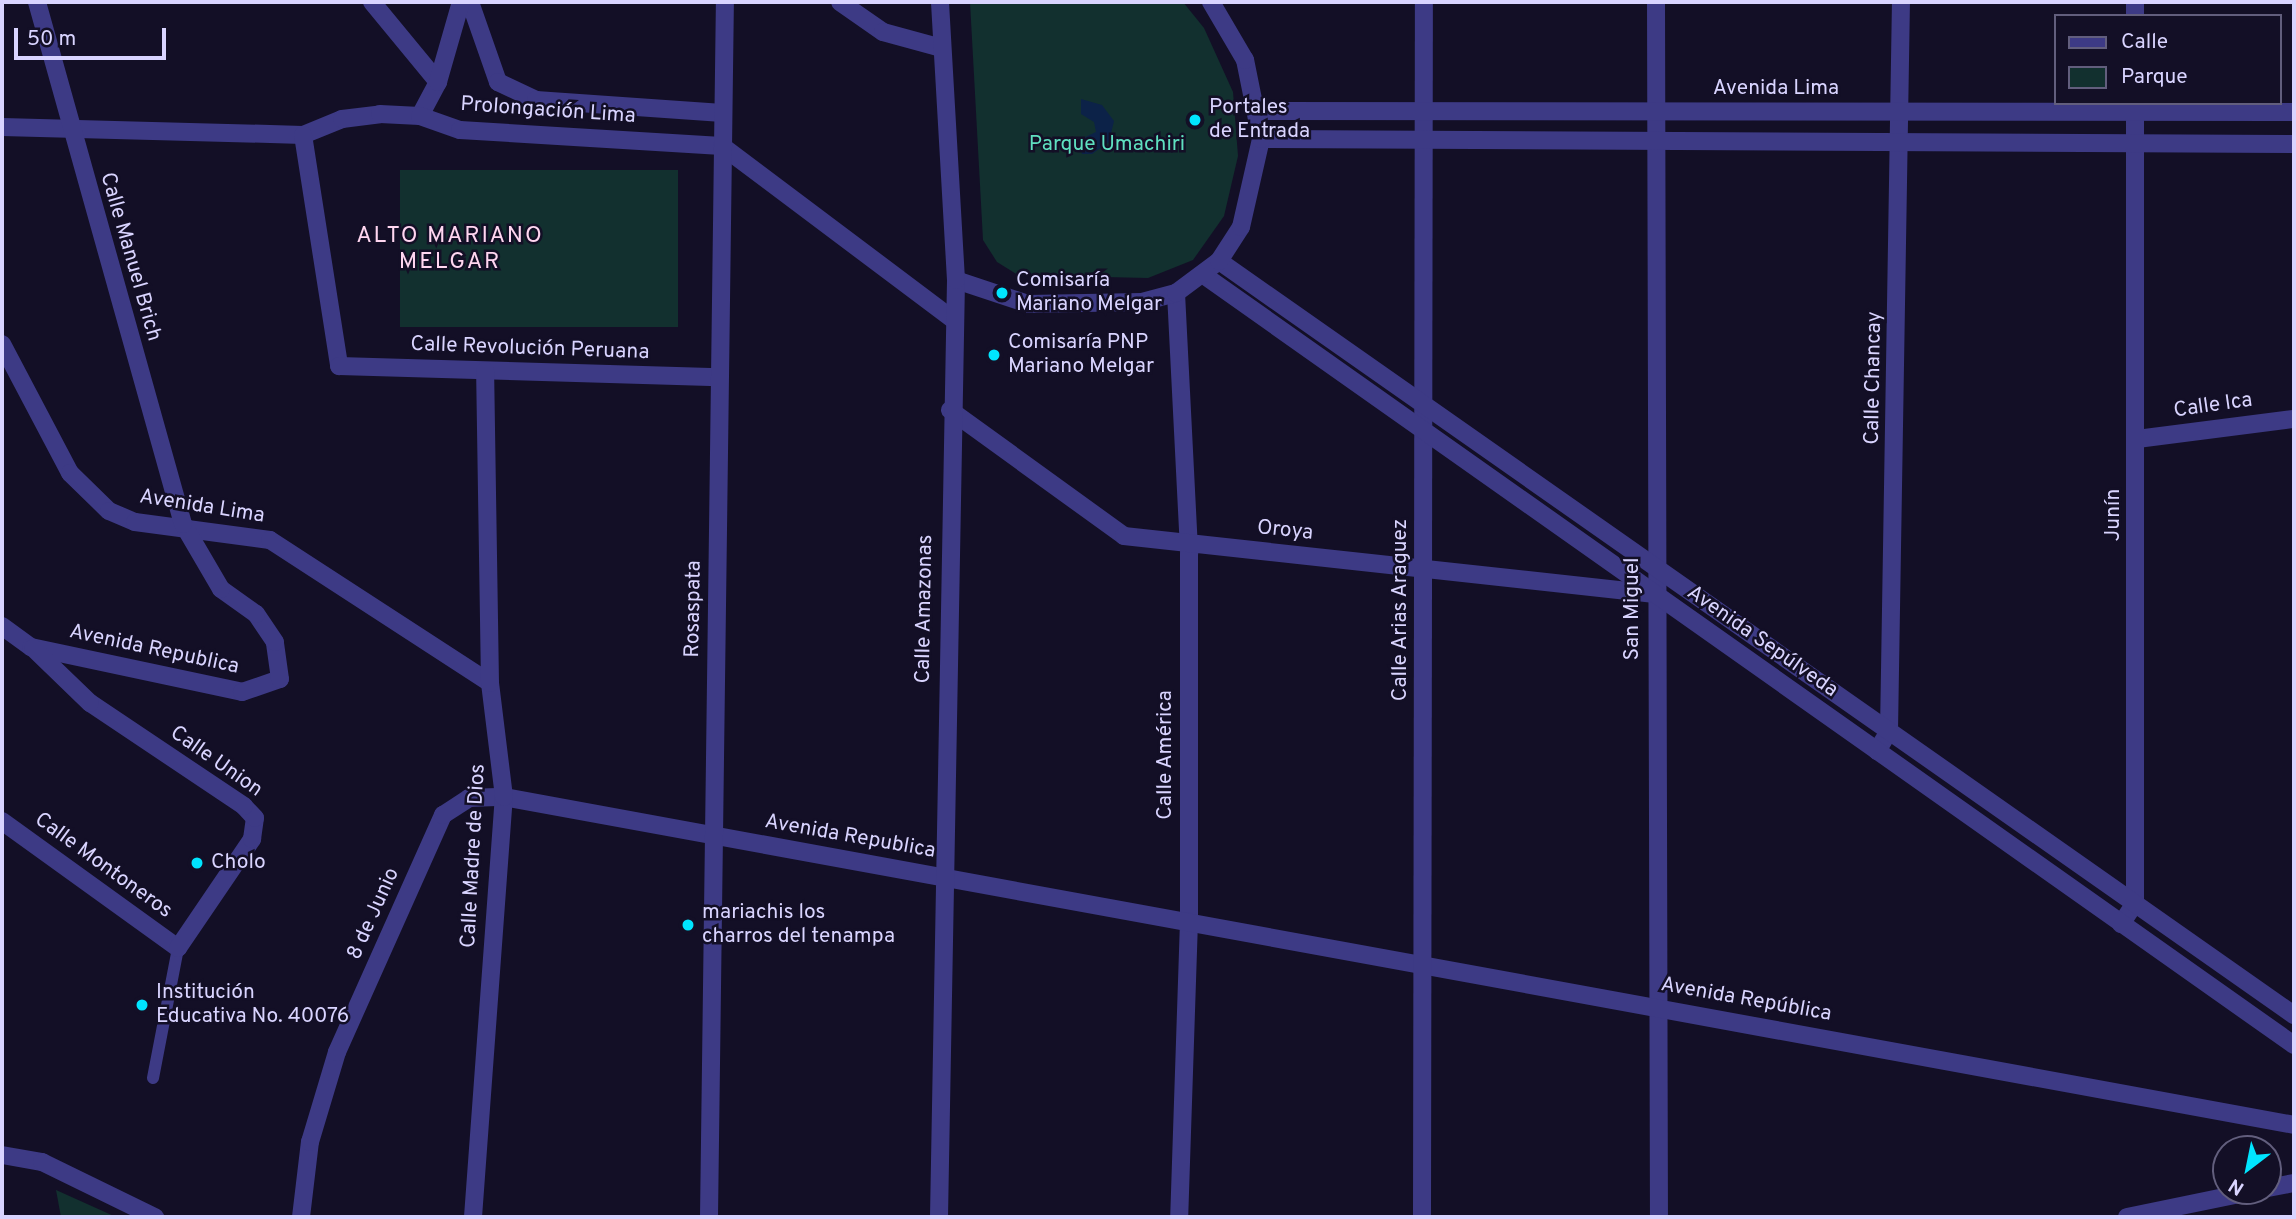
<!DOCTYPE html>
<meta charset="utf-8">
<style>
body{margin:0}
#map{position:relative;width:2296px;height:1219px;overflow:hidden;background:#130f26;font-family:Overpass,sans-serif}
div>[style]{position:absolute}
.green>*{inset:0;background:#12302f;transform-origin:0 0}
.water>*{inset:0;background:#0c2248}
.pedestrian>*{height:12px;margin:-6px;padding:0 6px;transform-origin:6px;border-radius:6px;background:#3d3a85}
.minor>*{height:18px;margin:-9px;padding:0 9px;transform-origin:9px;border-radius:9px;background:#3d3a85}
.tertiary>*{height:18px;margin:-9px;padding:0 9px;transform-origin:9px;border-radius:9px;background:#3d3a85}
.dots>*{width:19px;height:19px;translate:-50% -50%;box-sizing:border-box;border:4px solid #130f26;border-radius:50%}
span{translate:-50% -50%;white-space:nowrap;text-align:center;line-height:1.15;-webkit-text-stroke:5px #130f26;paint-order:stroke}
.street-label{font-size:21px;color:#d9d4ff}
.poi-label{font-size:21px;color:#d9d4ff}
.left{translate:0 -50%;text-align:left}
.park-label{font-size:21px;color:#5fe0c0}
.neighbourhood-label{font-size:23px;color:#ffd6f0;letter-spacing:2px}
.frame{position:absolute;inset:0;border:4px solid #d9d4ff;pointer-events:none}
.legend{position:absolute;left:2054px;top:14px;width:228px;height:91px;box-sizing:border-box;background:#130f26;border:2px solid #625e7d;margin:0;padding:9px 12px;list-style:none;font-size:21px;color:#d9d4ff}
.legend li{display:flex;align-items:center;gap:14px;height:35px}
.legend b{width:35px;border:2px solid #625e7d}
.north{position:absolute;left:2212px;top:1135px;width:70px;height:70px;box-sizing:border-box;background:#130f26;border:2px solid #625e7d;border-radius:50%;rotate:212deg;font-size:19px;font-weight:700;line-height:28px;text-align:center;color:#d9d4ff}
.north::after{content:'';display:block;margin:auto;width:24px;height:32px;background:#00e5ff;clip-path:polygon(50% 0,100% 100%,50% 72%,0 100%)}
.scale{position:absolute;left:14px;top:28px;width:152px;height:32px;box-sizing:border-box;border:4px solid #d9d4ff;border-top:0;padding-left:9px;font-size:21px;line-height:24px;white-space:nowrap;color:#d9d4ff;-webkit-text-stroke:5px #130f26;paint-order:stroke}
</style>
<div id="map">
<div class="green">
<div style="clip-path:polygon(970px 2px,1183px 2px,1204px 28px,1233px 92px,1238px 156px,1224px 216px,1193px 260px,1148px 278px,1018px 275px,997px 262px,983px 240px)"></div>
<div style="left:400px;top:170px;width:278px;height:157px"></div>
<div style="clip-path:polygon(56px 1190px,116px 1217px,61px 1217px)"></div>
</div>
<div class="water">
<div style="clip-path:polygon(1081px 99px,1102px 105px,1114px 121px,1109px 142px,1092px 154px,1082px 154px,1079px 140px,1096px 132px,1094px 122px,1081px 114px)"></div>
</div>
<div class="pedestrian">
<div style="left:153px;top:1078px;width:132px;rotate:-79.1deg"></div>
</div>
<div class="minor">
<div style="left:372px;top:2px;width:104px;rotate:50.5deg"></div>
<div style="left:438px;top:82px;width:38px;rotate:118deg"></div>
<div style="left:470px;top:2px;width:85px;rotate:70.7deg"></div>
<div style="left:498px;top:82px;width:42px;rotate:25.3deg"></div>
<div style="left:536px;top:100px;width:187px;rotate:4deg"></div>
<div style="left:1656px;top:2px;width:1215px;rotate:89.86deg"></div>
<div style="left:2135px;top:2px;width:14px;rotate:90deg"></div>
<div style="left:438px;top:82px;width:83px;rotate:-74deg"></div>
<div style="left:2px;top:127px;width:301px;rotate:1.5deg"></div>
<div style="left:303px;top:135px;width:42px;rotate:-22.3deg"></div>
<div style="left:342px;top:119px;width:38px;rotate:-7deg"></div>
<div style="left:380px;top:114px;width:40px;rotate:2.9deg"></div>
<div style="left:420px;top:116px;width:42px;rotate:19.3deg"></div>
<div style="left:460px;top:130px;width:262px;rotate:3.5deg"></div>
<div style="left:722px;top:146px;width:290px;rotate:36.9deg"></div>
<div style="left:303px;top:135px;width:234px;rotate:81.1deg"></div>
<div style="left:339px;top:366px;width:380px;rotate:1.7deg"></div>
<div style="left:1176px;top:293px;width:261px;rotate:87.1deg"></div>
<div style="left:1189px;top:554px;width:367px;rotate:90deg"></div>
<div style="left:1189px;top:921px;width:296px;rotate:91.9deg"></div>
<div style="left:2px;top:344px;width:146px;rotate:62.2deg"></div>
<div style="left:70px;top:473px;width:54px;rotate:44.3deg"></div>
<div style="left:109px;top:511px;width:28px;rotate:23deg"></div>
<div style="left:135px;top:522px;width:136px;rotate:7.6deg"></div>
<div style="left:270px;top:540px;width:262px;rotate:33deg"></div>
<div style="left:950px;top:410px;width:215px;rotate:35.9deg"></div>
<div style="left:1124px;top:536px;width:534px;rotate:6.23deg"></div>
<div style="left:2137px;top:439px;width:158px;rotate:-7.3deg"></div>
<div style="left:2px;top:626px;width:36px;rotate:36deg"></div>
<div style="left:31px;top:647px;width:216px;rotate:12deg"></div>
<div style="left:242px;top:692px;width:40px;rotate:-18.9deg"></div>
<div style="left:280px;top:679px;width:37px;rotate:-98deg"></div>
<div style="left:275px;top:642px;width:34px;rotate:-124deg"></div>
<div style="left:256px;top:614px;width:43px;rotate:-144.5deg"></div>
<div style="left:221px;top:589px;width:75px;rotate:-120.3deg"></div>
<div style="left:183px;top:524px;width:542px;rotate:-105.63deg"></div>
<div style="left:1877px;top:751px;width:23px;rotate:-59deg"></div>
<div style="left:1889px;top:731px;width:729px;rotate:-89.06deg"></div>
<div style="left:2px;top:821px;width:217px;rotate:35.8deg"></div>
<div style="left:178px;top:948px;width:132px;rotate:-55.8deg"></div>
<div style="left:252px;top:839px;width:21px;rotate:-82deg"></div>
<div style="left:255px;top:818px;width:16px;rotate:-133deg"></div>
<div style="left:244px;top:806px;width:185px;rotate:-146.2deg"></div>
<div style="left:90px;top:703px;width:79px;rotate:-136deg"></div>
<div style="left:2121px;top:924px;width:25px;rotate:-56deg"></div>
<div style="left:2135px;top:903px;width:800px;rotate:-90deg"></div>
<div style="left:2px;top:1155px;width:41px;rotate:9.9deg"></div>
<div style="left:42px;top:1162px;width:126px;rotate:26deg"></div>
<div style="left:2268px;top:1188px;width:26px;rotate:-11deg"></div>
<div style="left:301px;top:1217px;width:76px;rotate:-83.2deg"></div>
<div style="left:310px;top:1142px;width:94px;rotate:-73.3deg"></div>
<div style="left:337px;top:1052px;width:260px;rotate:-65.9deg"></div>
<div style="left:443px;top:815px;width:31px;rotate:-33deg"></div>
<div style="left:469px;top:798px;width:35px;rotate:-2deg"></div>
<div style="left:504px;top:797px;width:1820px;rotate:10.38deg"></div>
<div style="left:473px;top:1217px;width:421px;rotate:-85.8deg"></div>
<div style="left:504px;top:797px;width:115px;rotate:-97deg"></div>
<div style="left:490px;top:683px;width:312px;rotate:-90.9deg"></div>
<div style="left:709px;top:1217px;width:1215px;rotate:-89.25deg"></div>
<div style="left:1422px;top:1217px;width:1215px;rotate:-89.91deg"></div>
<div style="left:2127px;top:1217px;width:130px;rotate:-11.6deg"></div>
</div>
<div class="tertiary">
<div style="left:840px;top:2px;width:52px;rotate:34.9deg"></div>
<div style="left:883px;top:32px;width:57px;rotate:15.3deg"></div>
<div style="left:1258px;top:111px;width:1036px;rotate:0.06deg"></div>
<div style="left:1261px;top:139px;width:1033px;rotate:0.28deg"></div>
<div style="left:1219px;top:261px;width:1313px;rotate:35.05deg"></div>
<div style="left:1205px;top:276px;width:1333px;rotate:35.23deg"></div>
<div style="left:956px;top:280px;width:76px;rotate:18.4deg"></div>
<div style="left:1028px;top:304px;width:114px;rotate:-1deg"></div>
<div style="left:1142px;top:302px;width:35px;rotate:-15deg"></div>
<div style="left:1176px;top:293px;width:54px;rotate:-36.7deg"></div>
<div style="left:1219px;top:261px;width:40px;rotate:-57.1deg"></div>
<div style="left:1241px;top:227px;width:90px;rotate:-77.2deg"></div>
<div style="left:1261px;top:139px;width:81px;rotate:-101.4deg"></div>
<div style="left:1245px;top:60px;width:67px;rotate:-120.4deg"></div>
<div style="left:939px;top:1217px;width:937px;rotate:-88.96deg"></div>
<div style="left:956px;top:280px;width:278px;rotate:-93.3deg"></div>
</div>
<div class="dots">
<div style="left:1195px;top:120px;background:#00e5ff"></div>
<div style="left:1002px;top:293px;background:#00e5ff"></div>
<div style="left:994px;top:355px;background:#00e5ff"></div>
<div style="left:197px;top:863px;background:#00e5ff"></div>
<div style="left:688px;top:925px;background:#00e5ff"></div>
<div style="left:142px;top:1005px;background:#00e5ff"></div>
</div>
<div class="street-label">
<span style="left:1776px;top:89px">Avenida Lima</span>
<span style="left:548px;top:111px;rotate:4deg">Prolongación Lima</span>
<span style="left:130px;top:257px;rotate:74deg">Calle Manuel Brich</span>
<span style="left:530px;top:349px;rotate:2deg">Calle Revolución Peruana</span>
<span style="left:1874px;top:378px;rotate:-89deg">Calle Chancay</span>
<span style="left:2213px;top:406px;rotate:-8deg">Calle Ica</span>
<span style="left:202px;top:507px;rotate:9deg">Avenida Lima</span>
<span style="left:2114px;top:515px;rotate:-90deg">Junín</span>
<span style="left:1285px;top:531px;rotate:6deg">Oroya</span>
<span style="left:694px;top:609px;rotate:-89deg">Rosaspata</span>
<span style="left:925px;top:609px;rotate:-89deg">Calle Amazonas</span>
<span style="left:1633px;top:609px;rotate:-90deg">San Miguel</span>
<span style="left:1401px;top:610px;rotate:-90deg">Calle Arias Araguez</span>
<span style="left:1762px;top:642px;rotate:35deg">Avenida Sepúlveda</span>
<span style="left:154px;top:650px;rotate:12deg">Avenida Republica</span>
<span style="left:1166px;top:755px;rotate:-90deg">Calle América</span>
<span style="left:216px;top:762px;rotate:35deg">Calle Union</span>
<span style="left:850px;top:837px;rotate:10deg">Avenida Republica</span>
<span style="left:474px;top:856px;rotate:-87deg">Calle Madre de Dios</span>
<span style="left:103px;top:866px;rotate:36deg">Calle Montoneros</span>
<span style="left:374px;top:914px;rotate:-66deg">8 de Junio</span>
<span style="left:1746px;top:1000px;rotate:10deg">Avenida República</span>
</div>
<div class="poi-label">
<span class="left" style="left:1209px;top:120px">Portales<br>de Entrada</span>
<span class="left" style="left:1016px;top:293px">Comisaría<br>Mariano Melgar</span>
<span class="left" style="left:1008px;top:355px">Comisaría PNP<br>Mariano Melgar</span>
<span class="left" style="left:211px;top:863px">Cholo</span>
<span class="left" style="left:702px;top:925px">mariachis los<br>charros del tenampa</span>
<span class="left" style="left:156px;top:1005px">Institución<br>Educativa No. 40076</span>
</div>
<div class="park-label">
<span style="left:1107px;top:145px">Parque Umachiri</span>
</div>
<div class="neighbourhood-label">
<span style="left:450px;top:250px">ALTO MARIANO<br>MELGAR</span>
</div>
<div class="frame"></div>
<ul class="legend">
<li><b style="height:9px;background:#3d3a85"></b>Calle</li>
<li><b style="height:19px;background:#12302f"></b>Parque</li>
</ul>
<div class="north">N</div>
<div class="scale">50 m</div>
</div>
